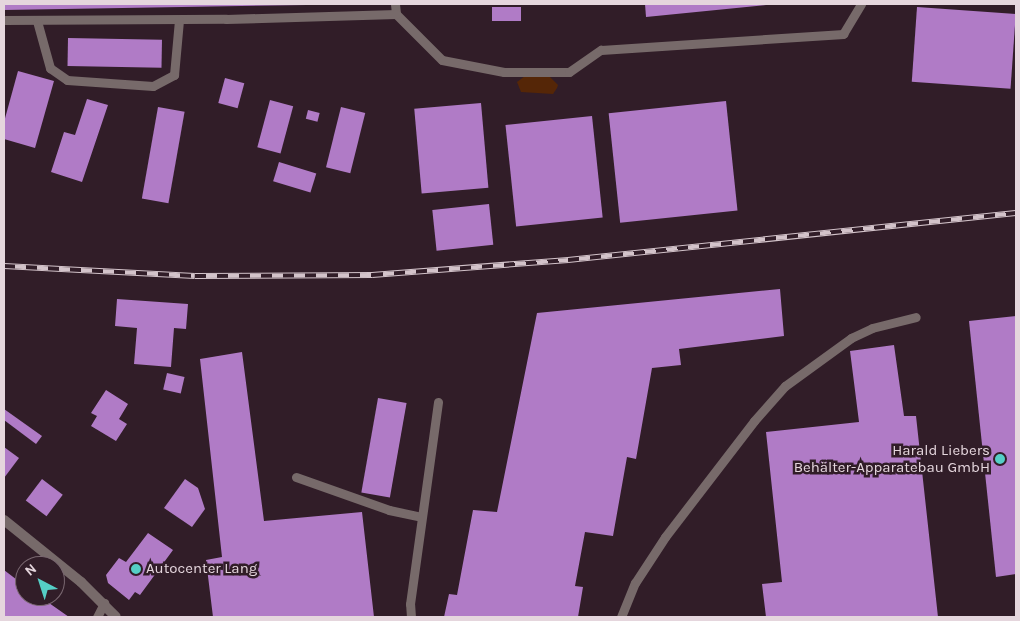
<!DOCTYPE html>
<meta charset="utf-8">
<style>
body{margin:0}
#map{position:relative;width:1020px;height:621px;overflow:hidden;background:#311d28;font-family:Karla,sans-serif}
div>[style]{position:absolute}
.green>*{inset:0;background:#552607}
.building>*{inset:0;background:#b07bc6;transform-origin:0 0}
.lane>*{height:9px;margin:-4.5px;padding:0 4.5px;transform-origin:4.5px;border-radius:4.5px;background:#776a6a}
.street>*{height:10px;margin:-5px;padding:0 5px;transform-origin:5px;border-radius:5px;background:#776a6a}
.rail>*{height:5.5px;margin-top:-2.75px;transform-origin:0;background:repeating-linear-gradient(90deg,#311d28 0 11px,#d3c3ca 0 22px);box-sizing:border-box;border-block:1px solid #d3c3ca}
.dots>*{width:14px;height:14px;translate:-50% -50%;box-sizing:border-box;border:2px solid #311d28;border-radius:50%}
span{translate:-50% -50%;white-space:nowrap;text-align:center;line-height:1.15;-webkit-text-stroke:5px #311d28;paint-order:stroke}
.poi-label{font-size:15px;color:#e5d6dd}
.right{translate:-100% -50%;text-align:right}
.left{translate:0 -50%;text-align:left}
.frame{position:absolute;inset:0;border:5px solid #e5d6dd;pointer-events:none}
.north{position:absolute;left:15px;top:556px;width:50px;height:50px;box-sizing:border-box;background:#311d28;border:1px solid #796770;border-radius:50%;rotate:320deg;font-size:14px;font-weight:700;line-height:20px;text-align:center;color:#e5d6dd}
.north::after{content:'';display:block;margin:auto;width:18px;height:22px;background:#55cec6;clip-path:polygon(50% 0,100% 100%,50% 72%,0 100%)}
</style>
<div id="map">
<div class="green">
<div style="clip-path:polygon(525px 76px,550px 77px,558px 85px,557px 88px,553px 94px,521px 92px,517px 82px)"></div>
</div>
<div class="building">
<div style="clip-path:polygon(4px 4px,307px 4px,307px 5px,4px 10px)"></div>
<div style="clip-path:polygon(645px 4px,766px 4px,766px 5px,646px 17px)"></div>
<div style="left:492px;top:7px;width:29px;height:14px"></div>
<div style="left:917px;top:7px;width:99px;height:75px;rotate:4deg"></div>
<div style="left:68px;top:38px;width:94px;height:28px;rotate:1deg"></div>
<div style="clip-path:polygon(18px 71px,54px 81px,35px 148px,4px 139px,4px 122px)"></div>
<div style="left:225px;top:78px;width:20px;height:26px;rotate:15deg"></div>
<div style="clip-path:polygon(87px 99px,108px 105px,82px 182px,51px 172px,64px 132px,75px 135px)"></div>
<div style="left:270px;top:100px;width:24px;height:49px;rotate:15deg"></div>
<div style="left:726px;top:101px;width:110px;height:118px;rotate:84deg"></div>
<div style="left:481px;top:103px;width:85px;height:67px;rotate:85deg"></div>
<div style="left:158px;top:107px;width:27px;height:93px;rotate:10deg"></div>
<div style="left:341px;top:107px;width:25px;height:62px;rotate:14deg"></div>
<div style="left:308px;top:110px;width:12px;height:9px;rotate:14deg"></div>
<div style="left:592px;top:116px;width:102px;height:87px;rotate:84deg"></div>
<div style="left:279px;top:162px;width:39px;height:20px;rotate:17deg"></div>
<div style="left:489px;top:204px;width:41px;height:57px;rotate:84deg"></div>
<div style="clip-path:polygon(780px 289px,784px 336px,679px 349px,681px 365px,652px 368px,636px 459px,627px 457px,613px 536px,585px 532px,575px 586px,583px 587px,578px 617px,444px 617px,449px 594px,457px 595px,473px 510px,497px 512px,537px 313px)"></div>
<div style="clip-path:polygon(117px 299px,188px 304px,186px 329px,174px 328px,171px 367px,134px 364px,137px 328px,115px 326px)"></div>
<div style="clip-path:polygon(1016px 316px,1016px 574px,996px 577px,969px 321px)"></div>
<div style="clip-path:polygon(894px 345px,904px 416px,916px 416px,938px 617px,766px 617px,762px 584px,782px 582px,766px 432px,859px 422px,850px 351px)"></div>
<div style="clip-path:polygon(242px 352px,264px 521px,362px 512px,374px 617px,213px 617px,206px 560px,222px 557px,200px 359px)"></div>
<div style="left:167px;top:373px;width:18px;height:17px;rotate:13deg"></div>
<div style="clip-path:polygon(106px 390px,128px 404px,119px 419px,127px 424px,116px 441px,91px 426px,97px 416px,91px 413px)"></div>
<div style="left:378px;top:398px;width:29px;height:96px;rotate:10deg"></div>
<div style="clip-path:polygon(4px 409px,42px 436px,36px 444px,4px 420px)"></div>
<div style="clip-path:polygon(4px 447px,19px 458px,4px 478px)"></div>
<div style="left:42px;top:479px;width:26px;height:27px;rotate:37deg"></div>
<div style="clip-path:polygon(185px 479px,198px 488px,205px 509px,192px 527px,164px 508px)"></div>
<div style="clip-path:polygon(148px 533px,173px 550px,140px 595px,135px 592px,129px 600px,108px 583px,106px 575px,119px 558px,126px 562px)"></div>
<div style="clip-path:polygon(4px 570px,25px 586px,25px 596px,39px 596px,69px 617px,4px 617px)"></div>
</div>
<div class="lane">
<div style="left:395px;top:4px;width:10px;rotate:84deg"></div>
<div style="left:396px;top:14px;width:65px;rotate:45deg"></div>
<div style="left:442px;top:60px;width:63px;rotate:11deg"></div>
<div style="left:504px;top:72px;width:65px"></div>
<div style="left:569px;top:72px;width:39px;rotate:-35deg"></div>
<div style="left:601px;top:50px;width:243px;rotate:-3.8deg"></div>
<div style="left:843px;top:34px;width:35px;rotate:-59deg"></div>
<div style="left:4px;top:20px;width:222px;rotate:-0.3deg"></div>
<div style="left:226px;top:19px;width:170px;rotate:-1.7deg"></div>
<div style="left:37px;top:21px;width:49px;rotate:74.5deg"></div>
<div style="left:50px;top:68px;width:21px;rotate:35deg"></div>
<div style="left:67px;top:80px;width:86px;rotate:4deg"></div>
<div style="left:153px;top:86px;width:24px;rotate:-28deg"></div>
<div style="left:174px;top:75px;width:55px;rotate:-84.8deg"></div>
<div style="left:296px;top:477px;width:99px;rotate:19.5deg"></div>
<div style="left:389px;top:510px;width:33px;rotate:12deg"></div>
<div style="left:97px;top:617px;width:16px;rotate:-63deg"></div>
<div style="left:411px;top:617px;width:13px;rotate:-94deg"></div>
<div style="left:410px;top:604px;width:204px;rotate:-82.1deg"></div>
<div style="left:621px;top:617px;width:37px;rotate:-68deg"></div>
<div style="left:635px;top:583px;width:55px;rotate:-56.9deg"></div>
<div style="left:665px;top:537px;width:146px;rotate:-52.5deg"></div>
<div style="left:754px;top:421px;width:47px;rotate:-48.5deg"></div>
<div style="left:785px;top:386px;width:82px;rotate:-36deg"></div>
<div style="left:851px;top:338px;width:23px;rotate:-25deg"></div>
<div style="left:872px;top:328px;width:45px;rotate:-14deg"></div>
</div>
<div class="street">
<div style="left:4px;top:520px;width:99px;rotate:38.8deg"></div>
<div style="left:81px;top:582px;width:49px;rotate:45deg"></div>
</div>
<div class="rail">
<div style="left:4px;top:266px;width:191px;rotate:3deg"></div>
<div style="left:195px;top:276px;width:177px;rotate:-0.3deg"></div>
<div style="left:372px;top:275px;width:197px;rotate:-4.4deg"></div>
<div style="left:568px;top:260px;width:450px;rotate:-6deg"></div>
</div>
<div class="dots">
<div style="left:1000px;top:459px;background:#55cec6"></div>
<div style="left:136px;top:569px;background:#55cec6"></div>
</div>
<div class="poi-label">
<span class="right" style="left:990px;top:459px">Harald Liebers<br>Behälter-Apparatebau GmbH</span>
<span class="left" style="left:146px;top:569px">Autocenter Lang</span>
</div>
<div class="frame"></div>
<div class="north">N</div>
</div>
